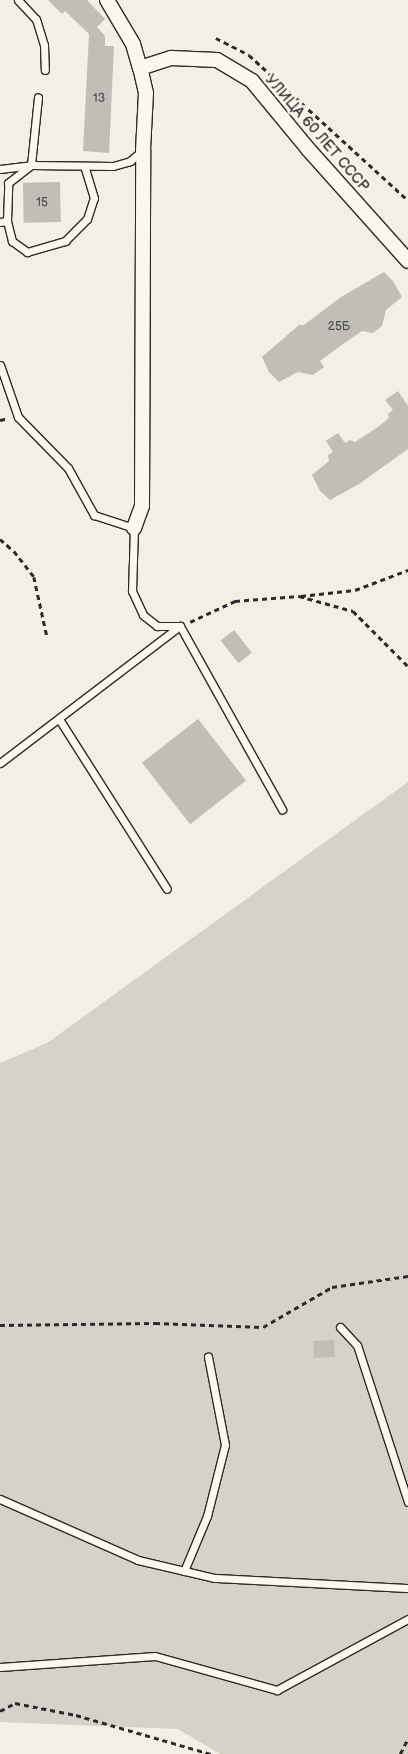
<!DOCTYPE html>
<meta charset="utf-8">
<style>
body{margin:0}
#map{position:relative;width:408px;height:1754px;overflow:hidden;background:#f3efe4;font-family:"Balsamiq Sans",sans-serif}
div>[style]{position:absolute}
.green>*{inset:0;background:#d5d2c9}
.building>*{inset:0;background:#c0beb6;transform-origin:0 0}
.path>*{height:2.5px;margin-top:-1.25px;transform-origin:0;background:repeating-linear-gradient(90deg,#2b2b2b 0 5px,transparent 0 9px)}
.roads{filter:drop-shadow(1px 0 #2b2b2b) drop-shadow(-1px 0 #2b2b2b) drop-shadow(0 1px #2b2b2b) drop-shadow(0 -1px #2b2b2b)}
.service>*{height:7px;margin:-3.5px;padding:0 3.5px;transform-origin:3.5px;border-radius:3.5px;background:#fbf7ec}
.minor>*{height:14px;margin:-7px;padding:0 7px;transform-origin:7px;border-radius:7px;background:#fbf7ec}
span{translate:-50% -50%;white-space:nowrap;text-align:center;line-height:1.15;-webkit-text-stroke:5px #fbf7ec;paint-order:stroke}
.number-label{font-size:12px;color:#50504e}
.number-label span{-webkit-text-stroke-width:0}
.street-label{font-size:15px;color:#2b2b2b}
</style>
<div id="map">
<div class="green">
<div style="clip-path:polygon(408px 782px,408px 1754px,220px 1754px,178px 1729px,0 1722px,0 1063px,47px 1043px)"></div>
</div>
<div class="building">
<div style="clip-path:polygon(48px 0,87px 0,105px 19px,97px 27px,105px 36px,105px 46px,114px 46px,109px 153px,83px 151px,89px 34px,65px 11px,62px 14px)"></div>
<div style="left:60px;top:182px;width:40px;height:37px;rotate:89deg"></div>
<div style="clip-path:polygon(384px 272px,393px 281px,402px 297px,386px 310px,382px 326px,373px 333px,362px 331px,343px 344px,320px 361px,324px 367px,313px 375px,298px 372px,279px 382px,269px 372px,262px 357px,299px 325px,304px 325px,341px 297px)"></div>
<div style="clip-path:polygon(398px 391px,408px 406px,408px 449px,359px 484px,330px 500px,320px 491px,312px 475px,329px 461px,328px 455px,333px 452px,326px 441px,338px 433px,345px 443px,350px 440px,355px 442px,378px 427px,389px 418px,388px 414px,393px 410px,385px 400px)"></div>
<div style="left:234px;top:630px;width:29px;height:17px;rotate:52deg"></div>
<div style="left:198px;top:719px;width:78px;height:71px;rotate:52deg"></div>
<div style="left:334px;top:1340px;width:17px;height:21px;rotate:87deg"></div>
</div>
<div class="path">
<div style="left:216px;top:38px;width:37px;rotate:27deg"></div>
<div style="left:249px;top:55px;width:215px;rotate:42.4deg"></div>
<div style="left:0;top:420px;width:9px;rotate:-13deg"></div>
<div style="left:0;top:539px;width:18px;rotate:41deg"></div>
<div style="left:14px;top:551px;width:33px;rotate:52deg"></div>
<div style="left:34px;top:577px;width:60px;rotate:77.6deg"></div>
<div style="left:301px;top:596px;width:54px;rotate:-6.3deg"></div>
<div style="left:355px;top:590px;width:57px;rotate:-20.7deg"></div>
<div style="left:190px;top:622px;width:50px;rotate:-25deg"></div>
<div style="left:235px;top:601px;width:64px;rotate:-4.5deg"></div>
<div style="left:299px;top:596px;width:56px;rotate:15.5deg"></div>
<div style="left:353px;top:611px;width:78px;rotate:45deg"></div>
<div style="left:0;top:1325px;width:155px;rotate:-0.7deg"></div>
<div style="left:155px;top:1323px;width:108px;rotate:2.1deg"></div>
<div style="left:263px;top:1327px;width:80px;rotate:-30.1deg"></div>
<div style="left:332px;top:1287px;width:77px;rotate:-8.2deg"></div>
<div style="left:0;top:1711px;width:17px;rotate:-28deg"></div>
<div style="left:15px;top:1703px;width:62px;rotate:11.1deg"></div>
<div style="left:76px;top:1715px;width:141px;rotate:16.1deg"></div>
<div style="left:400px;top:1754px;width:18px;rotate:-63deg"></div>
</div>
<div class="roads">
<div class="service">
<div style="left:18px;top:0;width:26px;rotate:47deg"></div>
<div style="left:36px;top:19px;width:27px;rotate:73deg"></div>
<div style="left:44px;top:45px;width:25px;rotate:88deg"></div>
<div style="left:0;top:169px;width:31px;rotate:-7deg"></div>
<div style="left:31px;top:165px;width:68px;rotate:-84.1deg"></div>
<div style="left:7px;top:221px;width:21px;rotate:76deg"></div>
<div style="left:12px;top:241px;width:19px;rotate:36deg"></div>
<div style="left:27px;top:252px;width:40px;rotate:-16deg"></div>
<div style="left:65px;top:241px;width:31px;rotate:-45deg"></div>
<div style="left:87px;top:219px;width:22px;rotate:-72deg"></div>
<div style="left:94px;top:198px;width:31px;rotate:-107deg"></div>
<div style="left:0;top:222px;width:7px;rotate:-8deg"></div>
<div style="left:7px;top:221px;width:38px;rotate:-88deg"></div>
<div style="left:8px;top:183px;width:29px;rotate:-38deg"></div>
<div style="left:31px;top:165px;width:82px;rotate:0.7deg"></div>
<div style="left:113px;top:166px;width:18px;rotate:-16deg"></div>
<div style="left:130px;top:161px;width:16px;rotate:-40deg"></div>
<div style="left:0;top:365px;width:55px;rotate:70.9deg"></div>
<div style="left:18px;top:417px;width:71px;rotate:45.6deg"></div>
<div style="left:68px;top:468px;width:54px;rotate:61deg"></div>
<div style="left:94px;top:515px;width:42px;rotate:18deg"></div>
<div style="left:134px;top:528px;width:63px;rotate:91.8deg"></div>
<div style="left:132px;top:591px;width:26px;rotate:65deg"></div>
<div style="left:143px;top:615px;width:18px;rotate:38deg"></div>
<div style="left:157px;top:626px;width:23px"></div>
<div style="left:180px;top:626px;width:210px;rotate:60.9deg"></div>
<div style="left:59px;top:719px;width:201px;rotate:57.6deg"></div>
<div style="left:0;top:763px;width:226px;rotate:-37.3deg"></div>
<div style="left:340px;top:1327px;width:25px;rotate:47deg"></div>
<div style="left:357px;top:1345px;width:165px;rotate:72deg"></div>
<div style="left:0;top:1499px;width:151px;rotate:23.8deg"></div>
<div style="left:138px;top:1560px;width:79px;rotate:13.2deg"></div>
<div style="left:215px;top:1578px;width:193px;rotate:3deg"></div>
<div style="left:184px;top:1571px;width:60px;rotate:-67.3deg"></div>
<div style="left:207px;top:1516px;width:73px;rotate:-75.8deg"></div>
<div style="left:225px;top:1445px;width:90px;rotate:-100.9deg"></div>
<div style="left:0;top:1667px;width:155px;rotate:-4.1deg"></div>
<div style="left:155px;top:1656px;width:127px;rotate:15.6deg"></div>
<div style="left:277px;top:1690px;width:149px;rotate:-28.5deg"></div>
</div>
<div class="minor">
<div style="left:107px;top:0;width:51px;rotate:59.4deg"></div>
<div style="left:133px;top:44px;width:25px;rotate:74deg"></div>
<div style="left:140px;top:68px;width:33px;rotate:-18deg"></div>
<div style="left:171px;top:58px;width:46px;rotate:2.5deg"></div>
<div style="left:217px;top:60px;width:41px;rotate:31deg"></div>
<div style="left:252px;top:81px;width:88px;rotate:50.5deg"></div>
<div style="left:308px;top:149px;width:150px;rotate:48.2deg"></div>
<div style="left:134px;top:528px;width:23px;rotate:-70deg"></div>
<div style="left:142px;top:506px;width:356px;rotate:-89.8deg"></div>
<div style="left:143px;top:150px;width:57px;rotate:-87deg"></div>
<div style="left:146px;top:93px;width:26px;rotate:-103deg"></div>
</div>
</div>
<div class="number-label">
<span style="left:99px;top:99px">13</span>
<span style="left:42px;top:203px">15</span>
<span style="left:339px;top:327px">25Б</span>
</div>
<div class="street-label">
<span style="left:317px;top:133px;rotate:49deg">УЛИЦА 60 ЛЕТ СССР</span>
</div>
</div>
